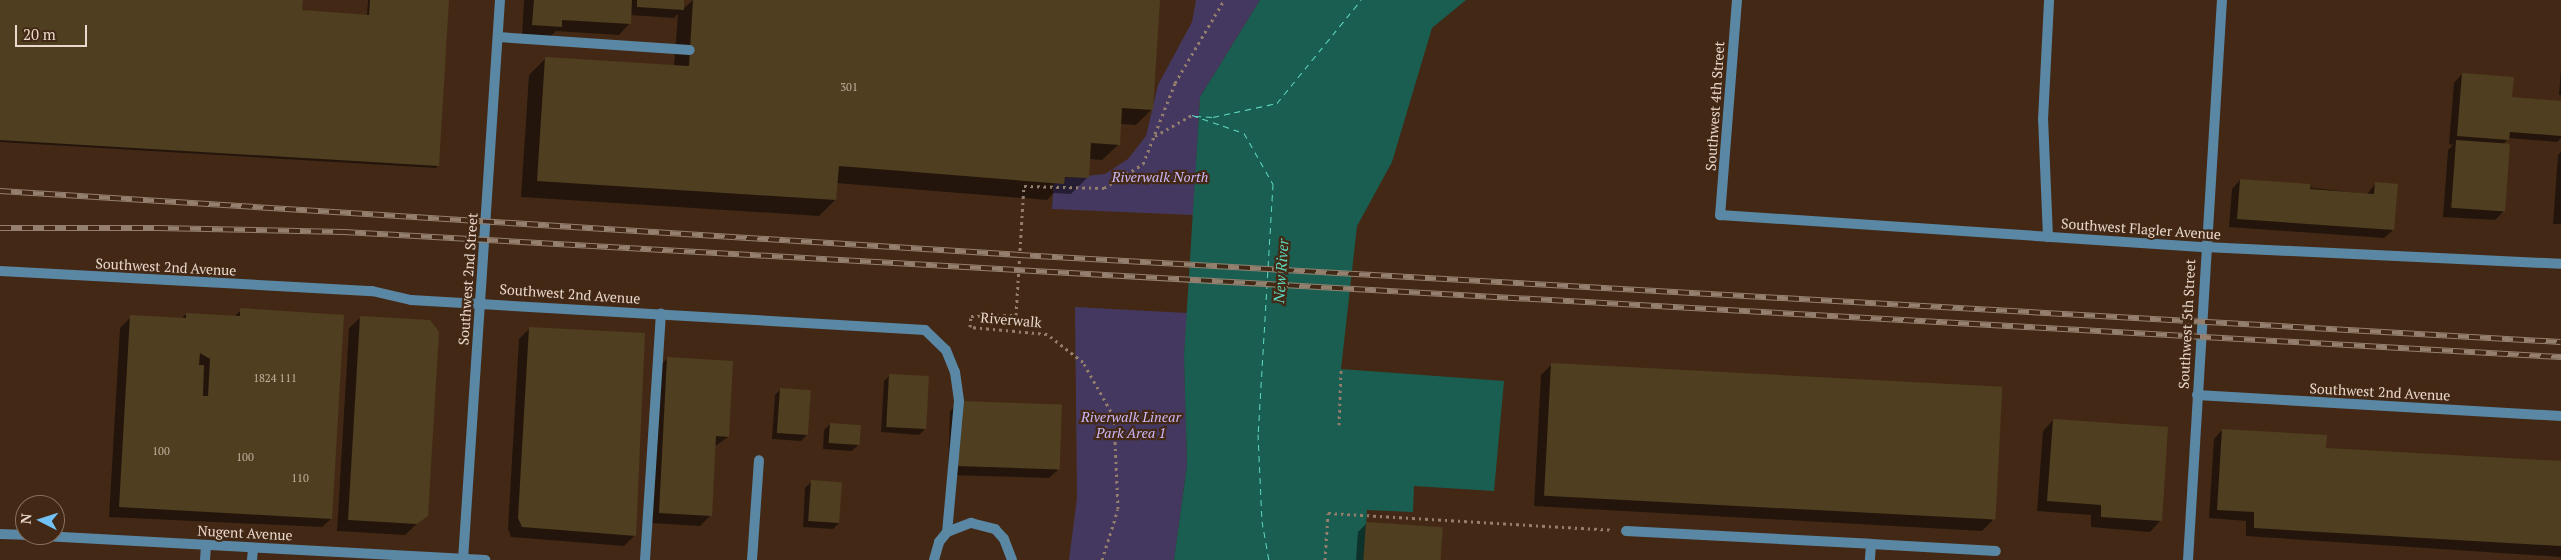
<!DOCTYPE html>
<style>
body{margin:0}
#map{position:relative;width:2561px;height:560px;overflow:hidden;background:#432915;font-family:"PT Serif",serif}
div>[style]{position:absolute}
.green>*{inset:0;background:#453860}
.water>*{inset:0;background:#1a5e51}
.shadow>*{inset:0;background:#0007}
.ferry>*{height:1px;margin-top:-0.5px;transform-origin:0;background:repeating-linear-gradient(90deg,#5cd9c0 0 6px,transparent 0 11px)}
.building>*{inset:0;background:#503e20;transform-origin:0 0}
.path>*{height:3px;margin-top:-1.5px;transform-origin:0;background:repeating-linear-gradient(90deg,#937d6c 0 2.5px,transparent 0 6.5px)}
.service>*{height:10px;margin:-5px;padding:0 5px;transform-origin:5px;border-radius:5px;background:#5a87a4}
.minor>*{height:10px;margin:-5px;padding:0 5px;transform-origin:5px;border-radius:5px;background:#5a87a4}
.rail>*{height:5.5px;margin-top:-2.75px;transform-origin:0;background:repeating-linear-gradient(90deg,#432915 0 11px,#95806f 0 22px);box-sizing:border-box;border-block:1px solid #95806f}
span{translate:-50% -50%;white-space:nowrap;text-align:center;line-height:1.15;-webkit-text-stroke:4.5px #432915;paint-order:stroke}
.number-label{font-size:11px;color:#c3b2a0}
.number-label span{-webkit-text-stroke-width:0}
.street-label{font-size:14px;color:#e9d8cb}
.park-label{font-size:14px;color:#cbb7f9;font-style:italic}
.water-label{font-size:15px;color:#5cd9c0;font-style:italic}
.north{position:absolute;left:15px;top:495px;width:50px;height:50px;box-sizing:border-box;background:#432915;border:1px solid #856f5e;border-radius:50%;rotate:275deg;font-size:14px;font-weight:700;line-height:20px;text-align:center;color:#e9d8cb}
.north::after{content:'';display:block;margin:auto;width:18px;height:22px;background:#71c1f4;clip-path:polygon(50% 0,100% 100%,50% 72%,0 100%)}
.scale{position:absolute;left:15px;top:25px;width:72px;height:22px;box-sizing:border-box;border:2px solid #e9d8cb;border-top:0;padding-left:6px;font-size:15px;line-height:18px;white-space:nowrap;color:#e9d8cb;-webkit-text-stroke:4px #432915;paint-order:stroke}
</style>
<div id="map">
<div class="green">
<div style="clip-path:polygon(1196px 0,1260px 0,1200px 97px,1193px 215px,1052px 209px,1054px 179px,1105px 174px,1128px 159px,1146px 136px,1158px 85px,1192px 22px)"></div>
<div style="clip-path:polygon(1075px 307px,1187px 313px,1184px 356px,1187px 465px,1174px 560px,1069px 560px,1077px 498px)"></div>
</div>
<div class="water">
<div style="clip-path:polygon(1260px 0,1466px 0,1432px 28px,1392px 162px,1357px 226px,1341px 369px,1504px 381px,1494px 491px,1414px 486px,1413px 512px,1367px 510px,1364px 560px,1174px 560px,1187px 465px,1184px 356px,1200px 97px)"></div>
</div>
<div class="shadow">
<div style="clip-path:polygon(0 0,302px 0,301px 11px,367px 16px,368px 0,447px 0,438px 166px,436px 168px,0 142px)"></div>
<div style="clip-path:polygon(524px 0,683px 0,682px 10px,693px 0,1159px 0,1152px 109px,1136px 125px,1120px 124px,1119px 144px,1102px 160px,1089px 159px,1088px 177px,1071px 194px,1054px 193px,1047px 200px,836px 183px,835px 200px,819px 216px,521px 197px,529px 75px,546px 58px,674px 66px,678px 14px,674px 18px,630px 15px,629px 24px,619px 35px,556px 31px,550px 37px,522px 36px)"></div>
<div style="clip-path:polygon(2561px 69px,2561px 95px,2559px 95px)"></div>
<div style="clip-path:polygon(2462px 74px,2511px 100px,2561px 102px,2561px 138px,2557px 142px,2508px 138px,2503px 145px,2503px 212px,2495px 220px,2443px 217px,2448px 150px,2453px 145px,2449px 144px,2454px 83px)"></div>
<div style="clip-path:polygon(2561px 152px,2561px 224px,2553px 224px,2558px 155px)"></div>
<div style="clip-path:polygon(2240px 180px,2367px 194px,2376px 183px,2393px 230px,2384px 238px,2229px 227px,2232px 189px)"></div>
<div style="clip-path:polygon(241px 310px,331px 519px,322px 527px,109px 517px,120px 328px,131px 317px,181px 319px,186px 314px,234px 317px)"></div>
<div style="clip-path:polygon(360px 318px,426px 515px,405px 535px,337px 531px,349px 328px)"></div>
<div style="clip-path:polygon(530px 328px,635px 535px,624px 546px,511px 537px,508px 529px,519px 339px)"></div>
<div style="clip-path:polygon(667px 359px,728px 437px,714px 447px,710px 516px,700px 526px,649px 523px,656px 369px)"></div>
<div style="clip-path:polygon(1552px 364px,1993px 520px,1982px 531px,1534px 506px,1541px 375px)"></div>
<div style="clip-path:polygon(890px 375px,925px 429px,919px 435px,881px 432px,884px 381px)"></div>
<div style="clip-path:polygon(781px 389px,807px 435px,801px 441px,772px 439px,775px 395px)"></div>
<div style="clip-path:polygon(959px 403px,1058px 470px,1049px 478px,948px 475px,950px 411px)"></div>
<div style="clip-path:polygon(2053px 420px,2160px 521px,2150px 532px,2091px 527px,2091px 515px,2037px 511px,2043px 431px)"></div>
<div style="clip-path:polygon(830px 424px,858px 445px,852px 451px,823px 449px,824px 430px)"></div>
<div style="clip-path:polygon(2222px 430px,2324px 449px,2561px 463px,2561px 557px,2246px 536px,2246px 521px,2209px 518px,2214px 439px)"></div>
<div style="clip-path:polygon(811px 482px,839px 523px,833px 529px,803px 527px,805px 488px)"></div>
<div style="clip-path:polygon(1366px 524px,1439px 560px,1356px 560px,1358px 532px)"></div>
</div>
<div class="ferry">
<div style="left:1192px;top:115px;width:55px;rotate:19.1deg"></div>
<div style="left:1244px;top:133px;width:59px;rotate:60.4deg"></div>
<div style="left:1273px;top:184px;width:250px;rotate:93.4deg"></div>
<div style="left:1258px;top:434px;width:87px;rotate:87.4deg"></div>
<div style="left:1262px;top:521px;width:40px;rotate:80deg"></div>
<div style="left:1195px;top:116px;width:18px;rotate:3deg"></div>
<div style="left:1213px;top:117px;width:66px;rotate:-12.3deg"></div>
<div style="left:1277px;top:103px;width:133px;rotate:-50.8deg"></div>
</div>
<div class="building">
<div style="clip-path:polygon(0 0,303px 0,302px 10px,369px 15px,370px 0,449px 0,439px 166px,0 140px)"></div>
<div style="clip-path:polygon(534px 0,632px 0,631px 24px,562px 20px,562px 27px,532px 25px)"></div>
<div style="clip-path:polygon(637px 0,684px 0,684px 10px,637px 7px)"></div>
<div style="clip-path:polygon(693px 0,1160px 0,1153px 110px,1122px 108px,1120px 145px,1091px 143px,1089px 178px,1065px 177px,1064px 184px,839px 166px,836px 200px,537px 181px,545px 57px,689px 66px)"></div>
<div style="clip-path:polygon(2462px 73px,2514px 77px,2512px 97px,2561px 101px,2561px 136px,2510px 132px,2509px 140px,2457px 136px)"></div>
<div style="left:2456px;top:140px;width:54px;height:68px;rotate:4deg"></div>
<div style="clip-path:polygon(2240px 179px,2310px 184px,2310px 189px,2374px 194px,2375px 182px,2398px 184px,2394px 230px,2237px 219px)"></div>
<div style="clip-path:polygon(evenodd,240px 308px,344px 315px,332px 519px,119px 507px,130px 315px,186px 318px,186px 313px,240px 316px,240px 308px,200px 353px,210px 359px,208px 396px,203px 396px,204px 365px,199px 365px,200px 353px)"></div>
<div style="clip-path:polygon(360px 316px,430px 320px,439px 332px,428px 516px,417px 524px,348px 520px)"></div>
<div style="clip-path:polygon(529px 327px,645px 333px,636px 536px,522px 527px,518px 518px)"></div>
<div style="clip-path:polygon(667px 357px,733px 361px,729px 437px,716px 436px,712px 516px,659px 513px)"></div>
<div style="left:1551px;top:363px;width:452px;height:133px;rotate:3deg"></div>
<div style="left:889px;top:374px;width:40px;height:53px;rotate:3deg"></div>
<div style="left:780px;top:388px;width:31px;height:45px;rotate:4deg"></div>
<div style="left:959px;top:401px;width:103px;height:65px;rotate:2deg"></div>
<div style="clip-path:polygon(2053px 419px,2168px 427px,2162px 521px,2101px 517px,2101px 505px,2047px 501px)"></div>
<div style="left:830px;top:423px;width:31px;height:20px;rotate:4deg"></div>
<div style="clip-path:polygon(2222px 429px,2327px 435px,2326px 448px,2561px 461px,2561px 546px,2254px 528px,2254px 512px,2217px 510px)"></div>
<div style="left:811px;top:480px;width:31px;height:41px;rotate:4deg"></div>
<div style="left:1366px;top:522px;width:77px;height:38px;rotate:4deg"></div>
</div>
<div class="path">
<div style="left:1155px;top:136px;width:43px;rotate:-29.6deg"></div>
<div style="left:1339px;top:425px;width:55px;rotate:-87.9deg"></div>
<div style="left:1102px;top:560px;width:53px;rotate:-72.6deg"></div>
<div style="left:1118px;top:509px;width:92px;rotate:-92.5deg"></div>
<div style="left:1114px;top:417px;width:63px;rotate:-119.4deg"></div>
<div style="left:1083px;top:362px;width:46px;rotate:-142.1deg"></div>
<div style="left:1047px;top:334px;width:77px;rotate:-174.8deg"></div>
<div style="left:970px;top:327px;width:11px;rotate:-85deg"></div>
<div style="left:971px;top:316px;width:45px;rotate:-1.3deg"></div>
<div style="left:1016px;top:315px;width:129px;rotate:-86.5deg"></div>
<div style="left:1024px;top:186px;width:80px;rotate:1.4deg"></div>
<div style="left:1104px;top:188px;width:46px;rotate:-31.6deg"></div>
<div style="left:1143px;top:164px;width:87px;rotate:-68.4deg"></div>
<div style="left:1175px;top:83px;width:96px;rotate:-59.4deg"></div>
<div style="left:1325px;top:560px;width:47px;rotate:-86.3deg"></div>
<div style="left:1328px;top:513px;width:284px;rotate:3.4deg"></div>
</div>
<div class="service">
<div style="left:498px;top:37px;width:192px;rotate:3.9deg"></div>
<div style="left:2048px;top:237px;width:117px;rotate:-92.4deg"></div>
<div style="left:2043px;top:120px;width:120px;rotate:-87.1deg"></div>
<div style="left:1626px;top:531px;width:245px;rotate:3deg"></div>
<div style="left:1871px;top:544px;width:16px;rotate:94deg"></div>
<div style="left:1871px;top:544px;width:125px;rotate:3.2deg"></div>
<div style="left:205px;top:560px;width:15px;rotate:-86deg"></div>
<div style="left:252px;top:560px;width:12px;rotate:-85deg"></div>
<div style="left:645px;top:560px;width:247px;rotate:-86.3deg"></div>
<div style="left:752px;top:560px;width:100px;rotate:-86deg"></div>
</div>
<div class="minor">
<div style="left:1737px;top:0;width:216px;rotate:94.5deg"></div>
<div style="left:1720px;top:215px;width:486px;rotate:3.8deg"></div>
<div style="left:2205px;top:247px;width:356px;rotate:2.7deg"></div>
<div style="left:0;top:271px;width:373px;rotate:3.1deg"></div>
<div style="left:372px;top:291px;width:40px;rotate:13deg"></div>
<div style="left:411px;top:300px;width:515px;rotate:3.34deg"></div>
<div style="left:925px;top:330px;width:29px;rotate:44deg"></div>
<div style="left:946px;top:350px;width:24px;rotate:68deg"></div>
<div style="left:955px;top:372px;width:29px;rotate:82deg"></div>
<div style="left:959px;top:401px;width:132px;rotate:95.2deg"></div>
<div style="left:2197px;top:395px;width:365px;rotate:3.3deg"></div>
<div style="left:0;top:534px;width:25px;rotate:2deg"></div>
<div style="left:25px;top:535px;width:461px;rotate:3.1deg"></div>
<div style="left:463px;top:560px;width:561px;rotate:-86.22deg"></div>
<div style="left:934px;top:560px;width:19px;rotate:-74deg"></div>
<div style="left:939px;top:542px;width:13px;rotate:-51deg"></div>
<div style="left:947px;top:532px;width:26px;rotate:-21deg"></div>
<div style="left:971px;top:523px;width:25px;rotate:14deg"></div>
<div style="left:995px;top:529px;width:13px;rotate:48deg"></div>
<div style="left:1004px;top:539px;width:22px;rotate:69deg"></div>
<div style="left:2188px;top:560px;width:561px;rotate:-86.53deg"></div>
</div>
<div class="rail">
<div style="left:0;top:191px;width:1021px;rotate:3.59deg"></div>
<div style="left:1019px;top:255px;width:1544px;rotate:3.23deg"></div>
<div style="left:0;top:228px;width:157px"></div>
<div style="left:157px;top:228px;width:187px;rotate:1.2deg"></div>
<div style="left:344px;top:232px;width:2221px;rotate:3.23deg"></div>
</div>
<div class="number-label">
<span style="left:849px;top:87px">301</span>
<span style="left:275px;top:378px">1824 111</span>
<span style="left:161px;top:451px">100</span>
<span style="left:245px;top:457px">100</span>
<span style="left:300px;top:478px">110</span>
</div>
<div class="street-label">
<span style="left:1715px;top:106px;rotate:-86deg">Southwest 4th Street</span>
<span style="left:2141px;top:229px;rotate:4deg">Southwest Flagler Avenue</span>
<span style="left:166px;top:267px;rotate:3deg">Southwest 2nd Avenue</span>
<span style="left:468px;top:279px;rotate:-86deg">Southwest 2nd Street</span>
<span style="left:570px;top:294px;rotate:4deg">Southwest 2nd Avenue</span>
<span style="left:1011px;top:320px;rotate:5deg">Riverwalk</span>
<span style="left:2187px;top:324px;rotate:-87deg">Southwest 5th Street</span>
<span style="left:2380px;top:392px;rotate:3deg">Southwest 2nd Avenue</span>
<span style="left:245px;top:533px;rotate:3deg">Nugent Avenue</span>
</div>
<div class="park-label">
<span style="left:1160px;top:177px">Riverwalk North</span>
<span style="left:1131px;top:425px">Riverwalk Linear<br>Park Area 1</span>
</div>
<div class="water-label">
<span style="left:1281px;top:271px;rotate:-86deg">New River</span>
</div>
<div class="north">N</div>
<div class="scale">20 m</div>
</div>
